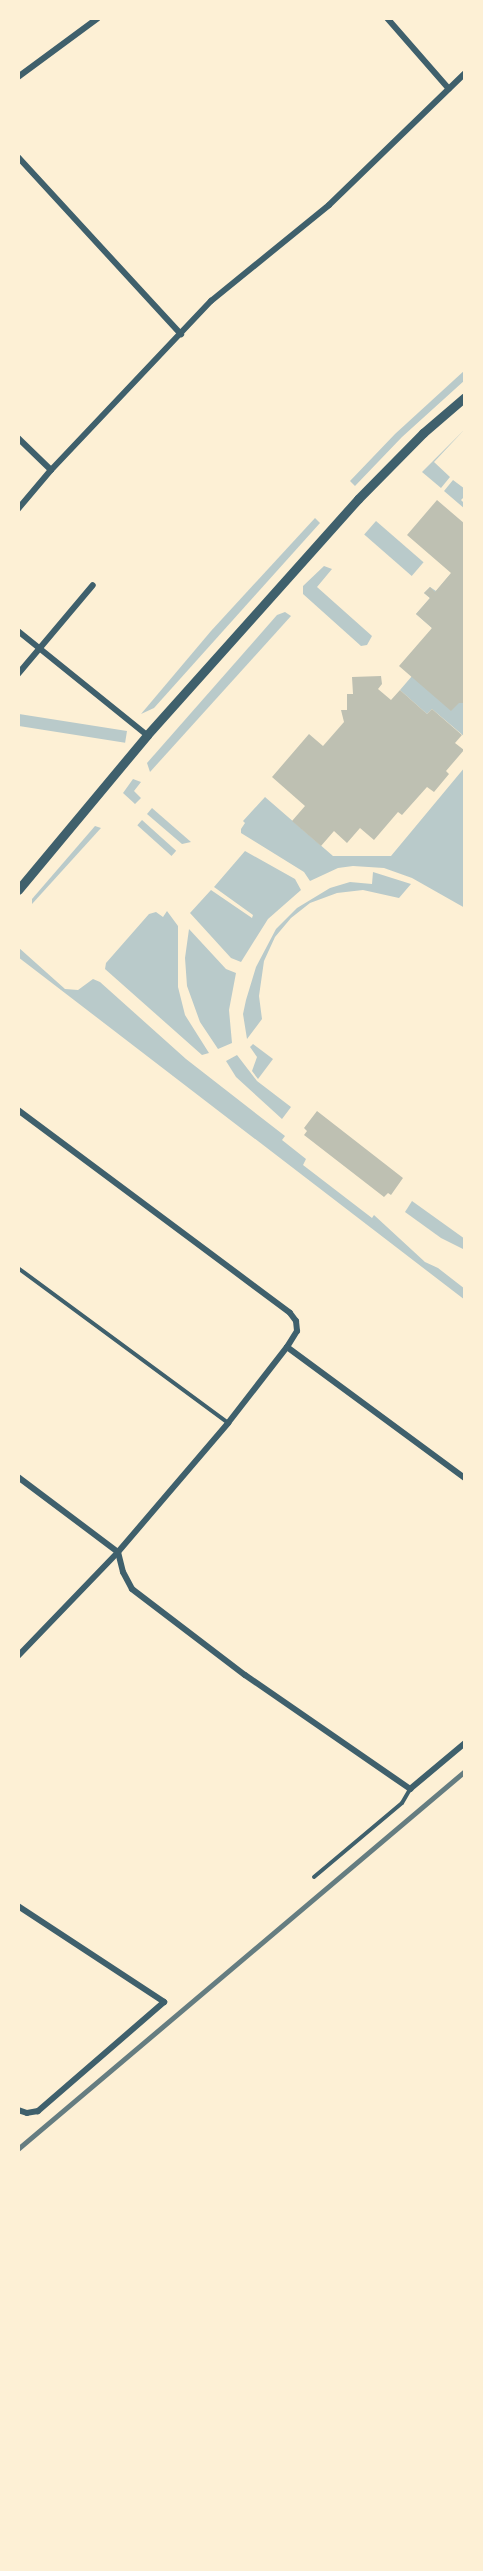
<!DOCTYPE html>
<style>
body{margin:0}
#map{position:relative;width:483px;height:2571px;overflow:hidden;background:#fdf0d5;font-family:Arial,sans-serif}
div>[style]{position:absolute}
.green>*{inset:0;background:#b9caca;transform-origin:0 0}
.building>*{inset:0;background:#bec0b2}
.service>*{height:4px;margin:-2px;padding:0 2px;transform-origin:2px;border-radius:2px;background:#3f606c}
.minor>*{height:6px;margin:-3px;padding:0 3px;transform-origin:3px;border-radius:3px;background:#3f606c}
.tertiary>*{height:9px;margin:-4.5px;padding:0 4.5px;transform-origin:4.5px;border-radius:4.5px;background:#3f606c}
.rail>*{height:4.5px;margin:-2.25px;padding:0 2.25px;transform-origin:2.25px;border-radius:2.25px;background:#657d81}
span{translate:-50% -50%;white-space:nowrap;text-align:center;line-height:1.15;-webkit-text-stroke:6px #fdf0d5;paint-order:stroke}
.frame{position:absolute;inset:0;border:20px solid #fdf0d5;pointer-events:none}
</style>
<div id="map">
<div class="green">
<div style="clip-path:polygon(465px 370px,465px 380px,402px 437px,355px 486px,350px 481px,395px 434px)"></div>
<div style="clip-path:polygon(465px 429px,434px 462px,450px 477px,441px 488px,422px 472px)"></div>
<div style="clip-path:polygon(453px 480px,465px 489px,465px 496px,461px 500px,465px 504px,465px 509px,444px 491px)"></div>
<div style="clip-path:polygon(315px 518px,320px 523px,154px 708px,141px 714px,211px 631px)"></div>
<div style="left:376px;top:521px;width:63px;height:18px;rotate:41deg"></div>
<div style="clip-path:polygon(465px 557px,465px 737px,432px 709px,427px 714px,400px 690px,412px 676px,432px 628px,416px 614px,430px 598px,424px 593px,430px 587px,436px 591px)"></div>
<div style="clip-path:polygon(324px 566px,332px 569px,317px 587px,372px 636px,367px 645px,361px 646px,303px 594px,303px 586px)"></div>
<div style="clip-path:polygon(285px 612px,291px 616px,150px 772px,147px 763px,277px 615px)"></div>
<div style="left:127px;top:731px;width:12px;height:170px;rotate:99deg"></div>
<div style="clip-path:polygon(465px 767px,465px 908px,412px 878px,384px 868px,353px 866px,338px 868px,310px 881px,304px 872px,241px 833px,241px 829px,245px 823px,243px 821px,265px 797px,333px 856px,391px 856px)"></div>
<div style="clip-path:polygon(133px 779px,141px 782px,134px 791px,141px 798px,135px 804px,123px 793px)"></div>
<div style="clip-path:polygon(152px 808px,191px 842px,182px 844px,147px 814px)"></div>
<div style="left:142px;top:820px;width:46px;height:7px;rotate:42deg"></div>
<div style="clip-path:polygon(95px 826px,101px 828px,32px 904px,32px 899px)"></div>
<div style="clip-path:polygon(245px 851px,295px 879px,301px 890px,268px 919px,241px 962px,231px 958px,190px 913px,211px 890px,252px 918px,253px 915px,214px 887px)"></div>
<div style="clip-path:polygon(373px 872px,411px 884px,399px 898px,363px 890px,337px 893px,310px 903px,291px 918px,275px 937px,264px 961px,259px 996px,262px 1019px,247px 1039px,243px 1014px,246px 1000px,256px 967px,276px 929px,297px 908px,330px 888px,350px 882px,372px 884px)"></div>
<div style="clip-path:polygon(167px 911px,178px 926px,178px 987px,185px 1015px,209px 1053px,202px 1055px,105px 969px,106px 963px,149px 914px,156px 912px,163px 917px)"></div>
<div style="clip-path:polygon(189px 929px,226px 969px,236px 973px,229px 1010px,232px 1043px,218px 1049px,200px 1022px,187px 986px,185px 958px)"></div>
<div style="clip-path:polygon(18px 947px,65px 989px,78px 990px,93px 979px,100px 982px,186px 1059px,285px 1136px,282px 1140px,306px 1159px,303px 1165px,372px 1218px,374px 1215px,425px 1262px,438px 1268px,465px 1289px,465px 1300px,18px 957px)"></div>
<div style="clip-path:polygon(253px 1044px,273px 1059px,258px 1079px,252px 1071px,257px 1057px,250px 1047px)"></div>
<div style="clip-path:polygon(237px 1055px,257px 1081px,291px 1107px,282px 1119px,236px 1077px,226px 1061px)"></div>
<div style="clip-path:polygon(412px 1201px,465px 1239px,465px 1250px,441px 1238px,405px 1212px)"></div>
</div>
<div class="building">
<div style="clip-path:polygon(437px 500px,465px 524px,465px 703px,459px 703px,451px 711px,399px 666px,432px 628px,416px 614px,430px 598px,424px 593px,430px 587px,435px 592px,451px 573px,407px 535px)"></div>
<div style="clip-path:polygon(381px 676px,382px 684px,378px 689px,391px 700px,400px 690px,427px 714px,432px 709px,462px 735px,455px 743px,464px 750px,446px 771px,449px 774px,434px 792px,427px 787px,402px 815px,398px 812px,374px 840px,360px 828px,347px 843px,334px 831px,321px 846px,292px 821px,305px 806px,272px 777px,309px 734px,323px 746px,344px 722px,341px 710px,347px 710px,347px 694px,353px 694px,352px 677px)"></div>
<div style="clip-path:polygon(317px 1111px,403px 1178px,391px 1195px,388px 1193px,384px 1197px,304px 1135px,307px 1131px,304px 1128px)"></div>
</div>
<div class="service">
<div style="left:18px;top:1268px;width:261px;rotate:36.4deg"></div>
<div style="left:314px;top:1877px;width:115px;rotate:-40.1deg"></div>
<div style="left:402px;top:1803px;width:16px;rotate:-60deg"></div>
</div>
<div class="minor">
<div style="left:387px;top:18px;width:94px;rotate:48.9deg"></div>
<div style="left:18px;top:77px;width:99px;rotate:-36.4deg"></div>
<div style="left:18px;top:157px;width:241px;rotate:47.4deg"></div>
<div style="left:18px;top:438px;width:46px;rotate:44.1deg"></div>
<div style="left:18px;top:509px;width:51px;rotate:-49.8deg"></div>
<div style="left:51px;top:470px;width:233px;rotate:-46.6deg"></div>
<div style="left:211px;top:301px;width:152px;rotate:-39.1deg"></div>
<div style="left:329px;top:205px;width:190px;rotate:-44.1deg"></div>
<div style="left:18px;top:631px;width:166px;rotate:38.9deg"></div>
<div style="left:18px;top:674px;width:116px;rotate:-49.9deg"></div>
<div style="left:18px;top:1110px;width:339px;rotate:36.7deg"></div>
<div style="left:290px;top:1313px;width:10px;rotate:53deg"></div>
<div style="left:296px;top:1321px;width:10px;rotate:84deg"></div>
<div style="left:297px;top:1331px;width:19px;rotate:122deg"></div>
<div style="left:287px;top:1347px;width:221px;rotate:36.4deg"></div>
<div style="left:18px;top:1477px;width:125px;rotate:36.9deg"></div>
<div style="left:118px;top:1552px;width:21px;rotate:76deg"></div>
<div style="left:123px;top:1572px;width:19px;rotate:62deg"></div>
<div style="left:132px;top:1589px;width:142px;rotate:37.3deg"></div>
<div style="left:245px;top:1675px;width:201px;rotate:34.6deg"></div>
<div style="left:410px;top:1789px;width:72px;rotate:-39.9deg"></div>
<div style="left:18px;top:1656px;width:144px;rotate:-46.1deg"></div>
<div style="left:118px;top:1552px;width:170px;rotate:-49.5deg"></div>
<div style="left:228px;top:1423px;width:96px;rotate:-52.2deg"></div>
<div style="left:18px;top:1906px;width:175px;rotate:33.3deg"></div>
<div style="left:164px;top:2002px;width:167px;rotate:139.1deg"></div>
<div style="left:38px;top:2111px;width:11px;rotate:170deg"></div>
<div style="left:27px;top:2113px;width:9px;rotate:-162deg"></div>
</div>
<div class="tertiary">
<div style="left:18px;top:890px;width:202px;rotate:-50.2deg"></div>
<div style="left:147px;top:735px;width:317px;rotate:-48.2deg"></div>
<div style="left:358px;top:499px;width:93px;rotate:-45.4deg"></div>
<div style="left:423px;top:433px;width:55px;rotate:-40.6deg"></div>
</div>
<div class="rail">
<div style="left:18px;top:2149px;width:585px;rotate:-40.22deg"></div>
</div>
<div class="frame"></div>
</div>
